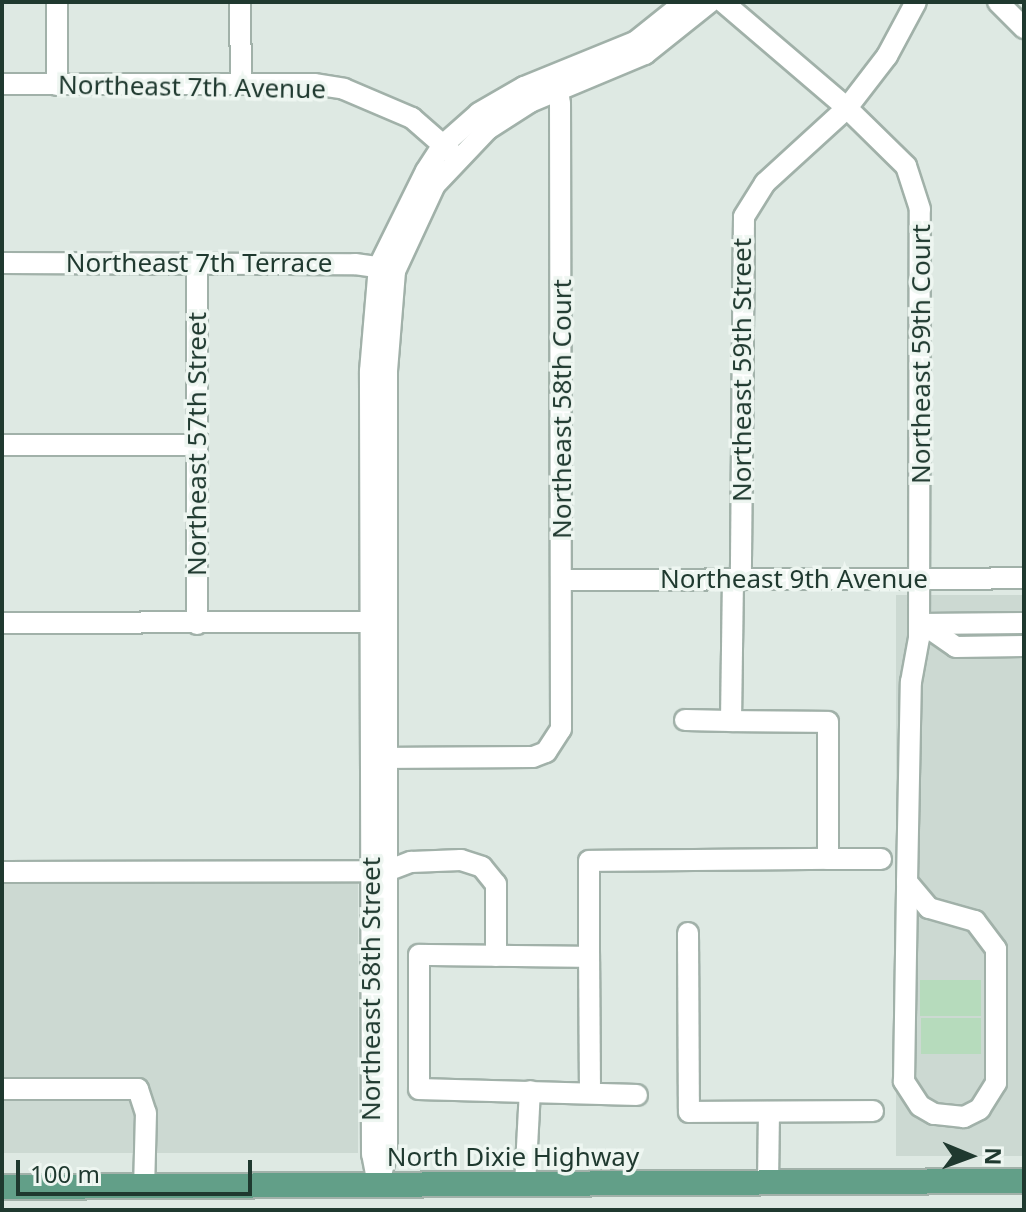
<!DOCTYPE html>
<style>
body{margin:0}
#map{position:relative;width:1026px;height:1212px;overflow:hidden;background:#dee9e3;font-family:"Noto Sans",sans-serif}
div>[style]{position:absolute}
.built>*{inset:0;background:#ccd9d2;transform-origin:0 0}
.green>*{inset:0;background:#b6dbbc;transform-origin:0 0}
.roads{filter:drop-shadow(2px 0 #a1b1a9) drop-shadow(-2px 0 #a1b1a9) drop-shadow(0 2px #a1b1a9) drop-shadow(0 -2px #a1b1a9)}
.minor>*{height:20px;margin:-10px;padding:0 10px;transform-origin:10px;border-radius:10px;background:#fff}
.major>*{height:24px;margin:-12px;padding:0 12px;transform-origin:12px;border-radius:12px;background:#629f88}
span{translate:-50% -50%;white-space:nowrap;text-align:center;line-height:1.15;-webkit-text-stroke:7px #eef6f1;paint-order:stroke}
.street-label{font-size:26px;color:#1f392f}
.frame{position:absolute;inset:0;border:4px solid #1f392f;pointer-events:none}
.north{position:absolute;left:930px;top:1116px;width:80px;height:80px;-webkit-text-stroke:6px #eef6f1;paint-order:stroke;rotate:91deg;font-size:22px;font-weight:700;line-height:32px;text-align:center;color:#1f392f}
.north::after{content:'';display:block;margin:auto;width:28px;height:36px;background:#1f392f;clip-path:polygon(50% 0,100% 100%,50% 72%,0 100%)}
.scale{position:absolute;left:16px;top:1160px;width:236px;height:36px;box-sizing:border-box;border:4px solid #1f392f;border-top:0;padding-left:10px;font-size:24px;line-height:28px;white-space:nowrap;color:#1f392f;-webkit-text-stroke:6px #eef6f1;paint-order:stroke}
</style>
<div id="map">
<div class="built">
<div style="left:896px;top:595px;width:128px;height:561px"></div>
<div style="left:2px;top:880px;width:356px;height:273px"></div>
</div>
<div class="green">
<div style="left:981px;top:980px;width:36px;height:61px;rotate:90deg"></div>
<div style="left:921px;top:1018px;width:60px;height:36px"></div>
</div>
<div class="roads">
<div class="minor">
<div style="left:57px;top:2px;width:83px;rotate:90deg"></div>
<div style="left:240px;top:2px;width:82px;rotate:89.3deg"></div>
<div style="left:723px;top:2px;width:163px;rotate:40.5deg"></div>
<div style="left:847px;top:108px;width:111px;rotate:137.6deg"></div>
<div style="left:765px;top:183px;width:40px;rotate:122deg"></div>
<div style="left:744px;top:217px;width:363px;rotate:90.5deg"></div>
<div style="left:998px;top:2px;width:37px;rotate:45deg"></div>
<div style="left:2px;top:84px;width:312px"></div>
<div style="left:314px;top:84px;width:30px;rotate:9deg"></div>
<div style="left:344px;top:89px;width:74px;rotate:23.1deg"></div>
<div style="left:412px;top:118px;width:52px;rotate:41.1deg"></div>
<div style="left:2px;top:263px;width:353px;rotate:0.2deg"></div>
<div style="left:355px;top:264px;width:34px;rotate:8deg"></div>
<div style="left:2px;top:445px;width:195px"></div>
<div style="left:564px;top:580px;width:460px;rotate:-0.2deg"></div>
<div style="left:2px;top:623px;width:380px;rotate:-0.2deg"></div>
<div style="left:197px;top:624px;width:361px;rotate:-90deg"></div>
<div style="left:920px;top:624px;width:104px;rotate:-0.6deg"></div>
<div style="left:923px;top:624px;width:40px;rotate:34.9deg"></div>
<div style="left:956px;top:647px;width:68px;rotate:-0.8deg"></div>
<div style="left:685px;top:720px;width:46px;rotate:1.2deg"></div>
<div style="left:376px;top:758px;width:157px;rotate:-0.4deg"></div>
<div style="left:533px;top:757px;width:14px;rotate:-21deg"></div>
<div style="left:546px;top:752px;width:27px;rotate:-57deg"></div>
<div style="left:561px;top:729px;width:625px;rotate:-90.09deg"></div>
<div style="left:560px;top:104px;width:27px;rotate:-98deg"></div>
<div style="left:828px;top:859px;width:53px"></div>
<div style="left:2px;top:872px;width:385px;rotate:-0.1deg"></div>
<div style="left:387px;top:871px;width:26px;rotate:-21deg"></div>
<div style="left:411px;top:862px;width:50px;rotate:-2.3deg"></div>
<div style="left:461px;top:860px;width:22px;rotate:18deg"></div>
<div style="left:482px;top:867px;width:22px;rotate:51deg"></div>
<div style="left:496px;top:884px;width:72px;rotate:90deg"></div>
<div style="left:907px;top:882px;width:34px;rotate:50deg"></div>
<div style="left:929px;top:908px;width:48px;rotate:15.8deg"></div>
<div style="left:975px;top:921px;width:35px;rotate:53deg"></div>
<div style="left:996px;top:949px;width:134px;rotate:90deg"></div>
<div style="left:996px;top:1083px;width:31px;rotate:122deg"></div>
<div style="left:980px;top:1109px;width:18px;rotate:153deg"></div>
<div style="left:964px;top:1117px;width:30px;rotate:-174deg"></div>
<div style="left:934px;top:1114px;width:16px;rotate:-150deg"></div>
<div style="left:920px;top:1106px;width:30px;rotate:-123deg"></div>
<div style="left:904px;top:1081px;width:199px;rotate:-89.1deg"></div>
<div style="left:907px;top:882px;width:200px;rotate:-88.9deg"></div>
<div style="left:911px;top:682px;width:45px;rotate:-79.7deg"></div>
<div style="left:919px;top:638px;width:429px;rotate:-89.9deg"></div>
<div style="left:920px;top:209px;width:45px;rotate:-108deg"></div>
<div style="left:906px;top:166px;width:83px;rotate:-135.5deg"></div>
<div style="left:847px;top:108px;width:66px;rotate:-52.4deg"></div>
<div style="left:887px;top:56px;width:61px;rotate:-61.8deg"></div>
<div style="left:688px;top:933px;width:179px;rotate:89.7deg"></div>
<div style="left:689px;top:1112px;width:184px;rotate:-0.3deg"></div>
<div style="left:589px;top:957px;width:96px;rotate:-90deg"></div>
<div style="left:589px;top:861px;width:239px;rotate:-0.5deg"></div>
<div style="left:828px;top:859px;width:137px;rotate:-90deg"></div>
<div style="left:828px;top:722px;width:97px;rotate:-179.4deg"></div>
<div style="left:731px;top:721px;width:141px;rotate:-89.2deg"></div>
<div style="left:2px;top:1089px;width:136px"></div>
<div style="left:138px;top:1089px;width:25px;rotate:72deg"></div>
<div style="left:146px;top:1113px;width:74px;rotate:91.5deg"></div>
<div style="left:590px;top:1091px;width:134px;rotate:-90.4deg"></div>
<div style="left:589px;top:957px;width:170px;rotate:-179.3deg"></div>
<div style="left:419px;top:955px;width:134px;rotate:90deg"></div>
<div style="left:419px;top:1089px;width:218px;rotate:1.6deg"></div>
<div style="left:377px;top:1179px;width:25px;rotate:-101deg"></div>
<div style="left:372px;top:1154px;width:783px;rotate:-90.15deg"></div>
<div style="left:370px;top:371px;width:105px;rotate:-85.1deg"></div>
<div style="left:379px;top:266px;width:106px;rotate:-63.7deg"></div>
<div style="left:426px;top:171px;width:31px;rotate:-57deg"></div>
<div style="left:443px;top:145px;width:48px;rotate:-41.6deg"></div>
<div style="left:479px;top:113px;width:52px;rotate:-30deg"></div>
<div style="left:524px;top:87px;width:120px;rotate:-22.1deg"></div>
<div style="left:635px;top:42px;width:64px;rotate:-38.7deg"></div>
<div style="left:768px;top:1183px;width:71px;rotate:-89.2deg"></div>
<div style="left:525px;top:1185px;width:94px;rotate:-87deg"></div>
<div style="left:378px;top:1186px;width:34px;rotate:-75deg"></div>
<div style="left:387px;top:1153px;width:782px;rotate:-90deg"></div>
<div style="left:387px;top:371px;width:100px;rotate:-85.4deg"></div>
<div style="left:395px;top:271px;width:95px;rotate:-65.1deg"></div>
<div style="left:435px;top:185px;width:77px;rotate:-46.6deg"></div>
<div style="left:488px;top:129px;width:50px;rotate:-32.7deg"></div>
<div style="left:530px;top:102px;width:125px;rotate:-22.7deg"></div>
<div style="left:645px;top:54px;width:83px;rotate:-38.7deg"></div>
</div>
<div class="major">
<div style="left:2px;top:1187px;width:1022px;rotate:-0.34deg"></div>
</div>
</div>
<div class="street-label">
<span style="left:192px;top:87px;rotate:1deg">Northeast 7th Avenue</span>
<span style="left:199px;top:263px">Northeast 7th Terrace</span>
<span style="left:921px;top:354px;rotate:-90deg">Northeast 59th Court</span>
<span style="left:742px;top:370px;rotate:-90deg">Northeast 59th Street</span>
<span style="left:562px;top:409px;rotate:-90deg">Northeast 58th Court</span>
<span style="left:197px;top:444px;rotate:-90deg">Northeast 57th Street</span>
<span style="left:794px;top:579px">Northeast 9th Avenue</span>
<span style="left:371px;top:989px;rotate:-90deg">Northeast 58th Street</span>
<span style="left:513px;top:1157px">North Dixie Highway</span>
</div>
<div class="frame"></div>
<div class="north">N</div>
<div class="scale">100 m</div>
</div>
